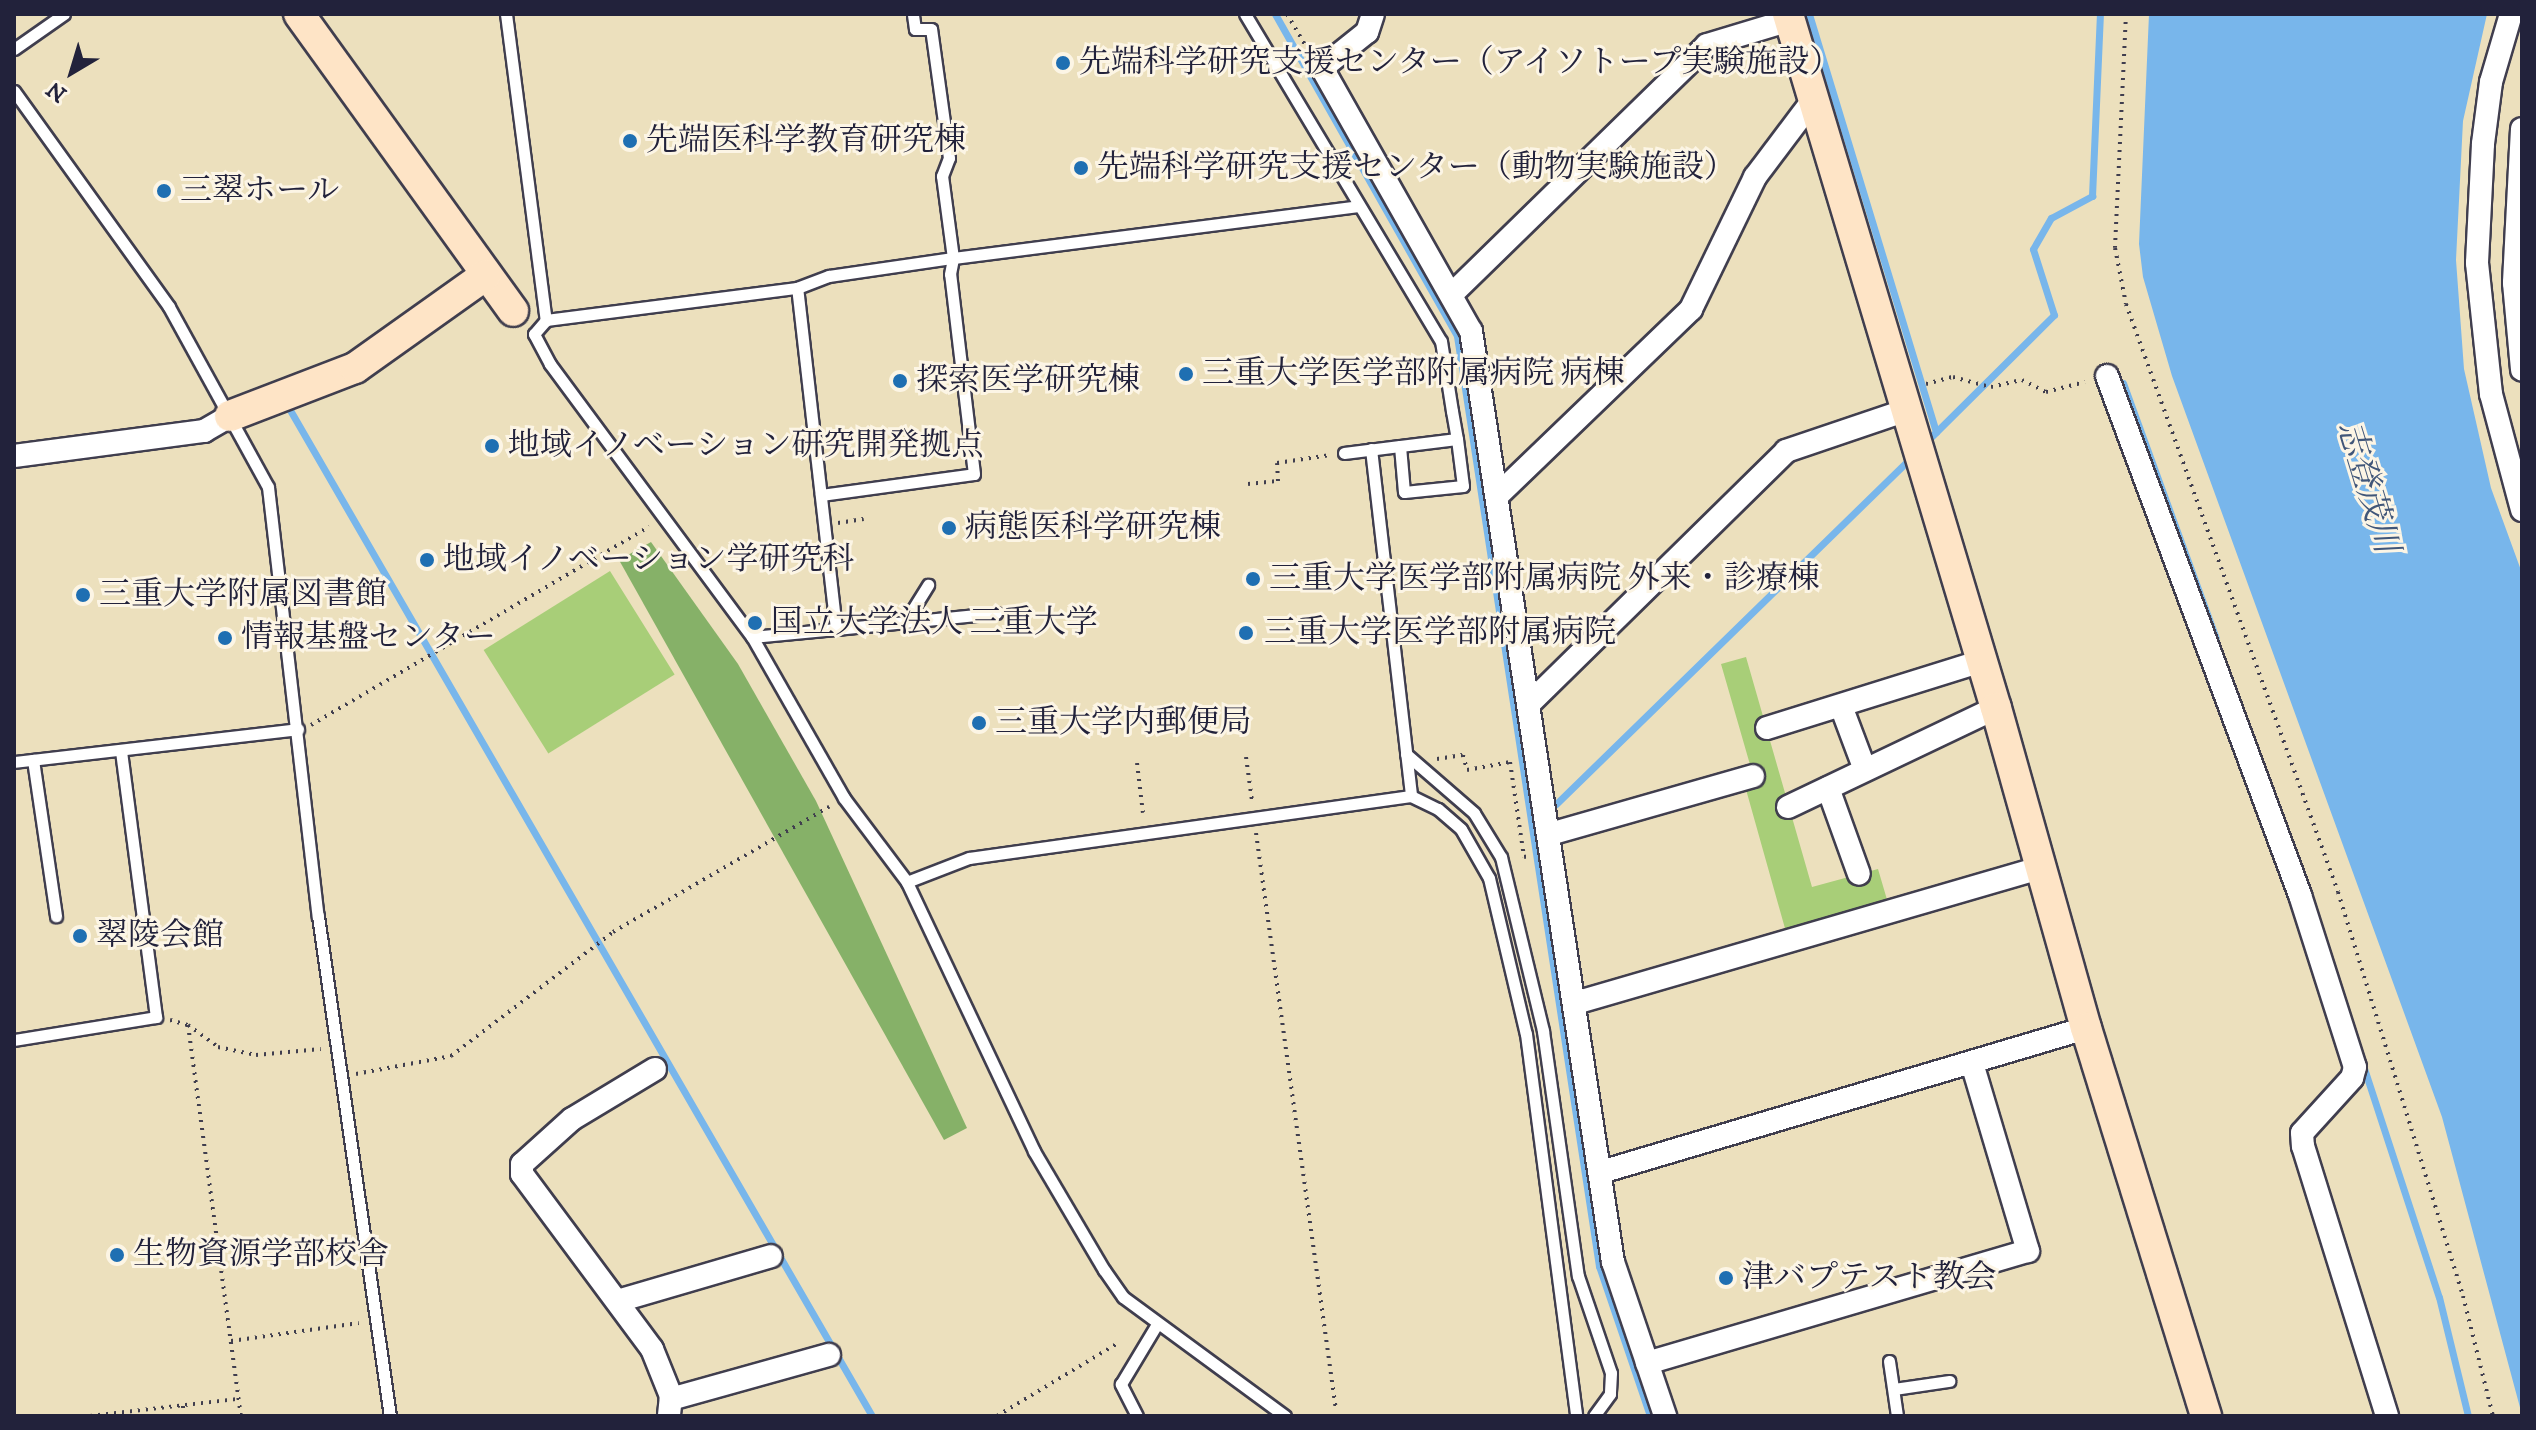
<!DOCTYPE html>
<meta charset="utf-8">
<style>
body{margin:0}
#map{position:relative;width:2536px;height:1430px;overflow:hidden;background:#ece0bd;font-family:"IM FELL DW Pica","Noto Serif JP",serif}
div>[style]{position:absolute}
.green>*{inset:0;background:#a8ce78;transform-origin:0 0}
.forest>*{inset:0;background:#86b168}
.water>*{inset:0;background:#78b6eb}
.stream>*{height:7px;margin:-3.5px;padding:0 3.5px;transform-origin:3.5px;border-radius:3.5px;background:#78b6eb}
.path>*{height:4px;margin-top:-2px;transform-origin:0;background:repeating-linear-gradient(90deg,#403e4e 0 2px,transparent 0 8px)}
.roads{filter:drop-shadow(2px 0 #403e4e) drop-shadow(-2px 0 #403e4e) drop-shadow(0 2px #403e4e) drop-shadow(0 -2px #403e4e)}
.lane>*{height:11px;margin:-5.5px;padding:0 5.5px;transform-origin:5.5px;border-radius:5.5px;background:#fff}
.street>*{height:22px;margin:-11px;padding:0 11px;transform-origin:11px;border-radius:11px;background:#fff}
.secondary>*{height:30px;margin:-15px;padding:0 15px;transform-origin:15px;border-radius:15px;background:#fee4c6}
.dots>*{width:22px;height:22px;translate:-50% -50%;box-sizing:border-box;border:4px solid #fcf5e5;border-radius:50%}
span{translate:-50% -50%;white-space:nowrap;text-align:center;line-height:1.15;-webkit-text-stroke:6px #fcf5e5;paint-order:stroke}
.poi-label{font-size:32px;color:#22223b}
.left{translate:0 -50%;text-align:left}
.water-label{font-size:34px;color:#405679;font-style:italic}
.frame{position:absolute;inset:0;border:16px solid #22223b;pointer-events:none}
.north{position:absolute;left:32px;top:32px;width:80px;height:80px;-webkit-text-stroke:6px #fcf5e5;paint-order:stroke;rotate:218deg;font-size:22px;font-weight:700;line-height:32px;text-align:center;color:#22223b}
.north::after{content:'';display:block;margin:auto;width:28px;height:36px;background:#22223b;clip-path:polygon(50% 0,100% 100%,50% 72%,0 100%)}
</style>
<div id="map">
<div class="green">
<div style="left:610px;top:571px;width:122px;height:149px;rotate:58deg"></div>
<div style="clip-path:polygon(1746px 657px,1812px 887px,1878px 869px,1888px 903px,1786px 932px,1745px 786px,1755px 782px,1721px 664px)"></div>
</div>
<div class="forest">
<div style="clip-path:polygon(651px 542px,738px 664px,816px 801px,967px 1128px,944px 1140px,619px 560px)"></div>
</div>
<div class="water">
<div style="clip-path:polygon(2149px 14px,2487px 14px,2463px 121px,2456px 260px,2464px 369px,2491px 488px,2522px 573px,2522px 1415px,2442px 1117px,2172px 376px,2143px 277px,2139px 244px)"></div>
</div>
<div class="stream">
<div style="left:1275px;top:14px;width:370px;rotate:60.5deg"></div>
<div style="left:1457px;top:336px;width:941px;rotate:81.32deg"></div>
<div style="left:1599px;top:1266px;width:158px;rotate:71.2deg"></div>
<div style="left:1809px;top:14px;width:437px;rotate:73.1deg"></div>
<div style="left:2123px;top:383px;width:271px;rotate:70deg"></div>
<div style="left:290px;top:410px;width:1162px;rotate:59.95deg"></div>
<div style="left:1927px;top:441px;width:179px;rotate:-44.8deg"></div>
<div style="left:2054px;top:315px;width:69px;rotate:-107.7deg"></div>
<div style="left:2033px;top:249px;width:36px;rotate:-60deg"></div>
<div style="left:2051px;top:218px;width:47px;rotate:-28.2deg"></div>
<div style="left:2092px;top:196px;width:182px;rotate:-87.5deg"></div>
<div style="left:1556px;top:804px;width:499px;rotate:-44.3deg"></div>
<div style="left:2362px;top:1062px;width:247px;rotate:71.9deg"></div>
<div style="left:2439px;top:1297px;width:122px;rotate:76.3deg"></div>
</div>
<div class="path">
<div style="left:1287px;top:14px;width:42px;rotate:59.7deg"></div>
<div style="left:2126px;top:14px;width:234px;rotate:92.7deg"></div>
<div style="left:2115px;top:248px;width:57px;rotate:78.9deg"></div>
<div style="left:2126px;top:304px;width:625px;rotate:70.17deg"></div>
<div style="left:2338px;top:892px;width:423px;rotate:72.8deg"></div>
<div style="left:2463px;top:1296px;width:124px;rotate:76deg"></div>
<div style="left:1926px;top:384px;width:28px;rotate:-15deg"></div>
<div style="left:1953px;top:377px;width:39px;rotate:15deg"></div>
<div style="left:1991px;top:387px;width:32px;rotate:-13deg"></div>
<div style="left:2022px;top:380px;width:27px;rotate:27deg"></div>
<div style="left:2046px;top:392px;width:40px;rotate:-14.4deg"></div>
<div style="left:1248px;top:484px;width:30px;rotate:-6deg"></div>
<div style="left:1278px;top:481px;width:18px;rotate:-93deg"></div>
<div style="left:1277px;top:463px;width:54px;rotate:-8.6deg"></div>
<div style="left:838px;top:523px;width:26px;rotate:-9deg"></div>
<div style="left:311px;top:725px;width:392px;rotate:-30.4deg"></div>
<div style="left:1246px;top:757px;width:44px;rotate:82.2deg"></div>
<div style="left:1437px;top:759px;width:26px;rotate:-9deg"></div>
<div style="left:1463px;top:755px;width:16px;rotate:75deg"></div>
<div style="left:1467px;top:770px;width:44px;rotate:-10.5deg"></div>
<div style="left:1510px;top:762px;width:96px;rotate:81.6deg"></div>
<div style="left:1524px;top:857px;width:5px;rotate:-11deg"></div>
<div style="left:1137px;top:763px;width:50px;rotate:83.2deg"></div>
<div style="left:1256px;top:833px;width:583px;rotate:82.11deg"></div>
<div style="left:170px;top:1020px;width:19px;rotate:16deg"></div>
<div style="left:188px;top:1025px;width:395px;rotate:82.3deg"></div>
<div style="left:188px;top:1025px;width:37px;rotate:36deg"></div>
<div style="left:218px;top:1047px;width:39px;rotate:12deg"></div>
<div style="left:256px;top:1055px;width:65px;rotate:-5.3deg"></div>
<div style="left:356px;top:1074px;width:97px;rotate:-10.7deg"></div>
<div style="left:451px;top:1056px;width:204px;rotate:-37.4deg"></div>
<div style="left:613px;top:932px;width:250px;rotate:-30.1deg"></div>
<div style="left:231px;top:1341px;width:129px;rotate:-8deg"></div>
<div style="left:183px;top:1406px;width:10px;rotate:90deg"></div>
<div style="left:90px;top:1416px;width:149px;rotate:-6.6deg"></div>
<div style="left:997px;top:1416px;width:141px;rotate:-31.1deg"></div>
</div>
<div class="roads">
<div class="lane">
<div style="left:506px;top:14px;width:309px;rotate:82.6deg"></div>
<div style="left:1245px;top:14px;width:381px;rotate:59.1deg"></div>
<div style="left:1441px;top:341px;width:71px;rotate:81.1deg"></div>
<div style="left:1452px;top:411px;width:28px;rotate:80deg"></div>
<div style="left:1457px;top:439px;width:47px;rotate:82.7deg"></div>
<div style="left:1463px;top:486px;width:59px;rotate:174.2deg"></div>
<div style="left:1404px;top:492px;width:46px;rotate:-95deg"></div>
<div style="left:1400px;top:446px;width:57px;rotate:-7deg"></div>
<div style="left:14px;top:49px;width:61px;rotate:-35deg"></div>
<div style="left:14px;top:91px;width:266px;rotate:54.3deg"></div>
<div style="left:169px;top:307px;width:205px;rotate:61.2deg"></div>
<div style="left:268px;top:487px;width:432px;rotate:83.4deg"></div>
<div style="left:318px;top:916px;width:505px;rotate:81.81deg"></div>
<div style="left:1371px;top:449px;width:349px;rotate:83.4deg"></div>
<div style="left:1344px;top:453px;width:56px;rotate:-7.1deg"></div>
<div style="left:821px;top:495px;width:154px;rotate:-7.8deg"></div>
<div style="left:974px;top:474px;width:201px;rotate:-96.8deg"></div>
<div style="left:950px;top:274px;width:16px;rotate:-79deg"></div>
<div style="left:953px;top:258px;width:83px;rotate:-97.6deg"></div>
<div style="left:942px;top:176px;width:19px;rotate:-69deg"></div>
<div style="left:949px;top:158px;width:130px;rotate:-97.9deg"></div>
<div style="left:931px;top:29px;width:16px;rotate:180deg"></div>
<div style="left:915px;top:29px;width:15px;rotate:-98deg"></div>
<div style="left:905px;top:622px;width:44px;rotate:-58.1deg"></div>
<div style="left:836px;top:629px;width:161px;rotate:-5.7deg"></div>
<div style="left:752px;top:637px;width:84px;rotate:-5.4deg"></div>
<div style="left:836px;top:629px;width:343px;rotate:-96.5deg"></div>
<div style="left:1406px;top:754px;width:90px;rotate:40.9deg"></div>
<div style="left:1474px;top:813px;width:52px;rotate:58.5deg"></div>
<div style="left:1501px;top:857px;width:179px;rotate:76.4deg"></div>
<div style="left:1543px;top:1031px;width:247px;rotate:81.9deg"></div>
<div style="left:1578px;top:1276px;width:102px;rotate:71.2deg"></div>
<div style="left:1611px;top:1373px;width:21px;rotate:93deg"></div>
<div style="left:1610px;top:1394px;width:27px;rotate:126deg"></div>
<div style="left:33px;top:760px;width:158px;rotate:81.6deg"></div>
<div style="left:14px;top:762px;width:286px;rotate:-6.6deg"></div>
<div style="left:907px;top:882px;width:66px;rotate:-21.2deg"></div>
<div style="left:969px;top:858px;width:446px;rotate:-8deg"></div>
<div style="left:1411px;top:796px;width:30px;rotate:26deg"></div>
<div style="left:1438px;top:809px;width:30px;rotate:41deg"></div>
<div style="left:1461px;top:829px;width:56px;rotate:60.3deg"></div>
<div style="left:1489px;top:878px;width:160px;rotate:76.7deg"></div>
<div style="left:1526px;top:1034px;width:385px;rotate:82.5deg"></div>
<div style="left:14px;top:1040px;width:144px;rotate:-9.2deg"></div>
<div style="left:156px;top:1017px;width:269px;rotate:-97.5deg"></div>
<div style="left:1889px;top:1361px;width:56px;rotate:81.7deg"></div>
<div style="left:1894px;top:1389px;width:56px;rotate:-8.3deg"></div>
<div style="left:1137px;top:1416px;width:36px;rotate:-117deg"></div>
<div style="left:1121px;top:1384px;width:70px;rotate:-59deg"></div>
<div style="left:1285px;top:1416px;width:201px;rotate:-143.7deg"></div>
<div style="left:1123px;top:1297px;width:33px;rotate:-125deg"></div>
<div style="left:1104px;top:1270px;width:138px;rotate:-120.5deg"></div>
<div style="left:1034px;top:1151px;width:297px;rotate:-115.3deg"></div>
<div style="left:907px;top:882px;width:105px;rotate:-126.9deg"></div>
<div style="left:844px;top:798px;width:185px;rotate:-119.7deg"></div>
<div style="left:752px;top:637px;width:340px;rotate:-126.5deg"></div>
<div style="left:550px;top:364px;width:34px;rotate:-118deg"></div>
<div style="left:534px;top:334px;width:18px;rotate:-49deg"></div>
<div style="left:546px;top:320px;width:253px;rotate:-7.3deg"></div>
<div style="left:797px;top:288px;width:34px;rotate:-21deg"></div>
<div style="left:829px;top:276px;width:125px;rotate:-8.3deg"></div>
<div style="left:953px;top:258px;width:407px;rotate:-7.3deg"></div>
</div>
<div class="street">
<div style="left:1373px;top:14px;width:19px;rotate:108deg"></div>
<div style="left:1367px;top:32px;width:58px;rotate:141.3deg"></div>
<div style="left:1322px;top:68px;width:302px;rotate:60.5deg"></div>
<div style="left:1471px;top:331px;width:942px;rotate:81.33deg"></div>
<div style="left:1613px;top:1262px;width:163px;rotate:71.3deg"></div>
<div style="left:2511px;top:14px;width:71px;rotate:106.4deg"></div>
<div style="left:2491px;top:82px;width:63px;rotate:97.4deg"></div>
<div style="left:2483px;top:144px;width:119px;rotate:92.9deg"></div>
<div style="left:2477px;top:263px;width:132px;rotate:83.9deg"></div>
<div style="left:2491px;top:394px;width:120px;rotate:75deg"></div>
<div style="left:2522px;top:129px;width:154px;rotate:93deg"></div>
<div style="left:2514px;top:283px;width:87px;rotate:84.7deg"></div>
<div style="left:1452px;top:294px;width:356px;rotate:-44.3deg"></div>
<div style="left:1707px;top:45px;width:87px;rotate:-16.8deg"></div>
<div style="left:2107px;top:376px;width:554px;rotate:69.6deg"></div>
<div style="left:2300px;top:895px;width:181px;rotate:72.3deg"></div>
<div style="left:2355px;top:1067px;width:11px;rotate:105deg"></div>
<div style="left:2352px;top:1078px;width:74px;rotate:132.3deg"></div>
<div style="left:2302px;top:1133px;width:13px;rotate:86deg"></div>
<div style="left:2303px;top:1146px;width:283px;rotate:72.7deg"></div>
<div style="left:14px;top:456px;width:192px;rotate:-7.5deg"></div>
<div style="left:204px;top:431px;width:30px;rotate:-30deg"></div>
<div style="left:1498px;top:495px;width:268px;rotate:-43.9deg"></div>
<div style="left:1691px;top:309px;width:147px;rotate:-64.1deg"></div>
<div style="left:1755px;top:177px;width:96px;rotate:-53deg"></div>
<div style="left:1531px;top:702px;width:358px;rotate:-44.5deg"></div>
<div style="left:1786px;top:451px;width:128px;rotate:-18.7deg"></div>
<div style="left:1841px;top:706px;width:68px;rotate:69.4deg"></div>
<div style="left:1767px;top:728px;width:225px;rotate:-17.3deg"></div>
<div style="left:1828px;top:788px;width:91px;rotate:70.2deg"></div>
<div style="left:1788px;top:807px;width:230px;rotate:-25.5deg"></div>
<div style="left:1550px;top:834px;width:211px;rotate:-15.9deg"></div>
<div style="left:1575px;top:1003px;width:484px;rotate:-16.2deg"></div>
<div style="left:655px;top:1069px;width:97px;rotate:148.9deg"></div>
<div style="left:572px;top:1119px;width:67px;rotate:138deg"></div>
<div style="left:522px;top:1164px;width:10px;rotate:90deg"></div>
<div style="left:522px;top:1174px;width:218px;rotate:53.4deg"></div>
<div style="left:652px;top:1349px;width:51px;rotate:68deg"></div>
<div style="left:671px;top:1396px;width:20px;rotate:96deg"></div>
<div style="left:1601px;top:1172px;width:506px;rotate:-16.54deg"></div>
<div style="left:621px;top:1300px;width:156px;rotate:-16.3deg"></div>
<div style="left:1647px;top:1363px;width:397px;rotate:-16.4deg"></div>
<div style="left:2028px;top:1251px;width:196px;rotate:-106.6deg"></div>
<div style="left:671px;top:1399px;width:164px;rotate:-15.6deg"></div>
</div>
<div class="secondary">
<div style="left:299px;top:14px;width:366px;rotate:54.2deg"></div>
<div style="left:1788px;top:14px;width:724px;rotate:73.32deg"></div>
<div style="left:1996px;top:708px;width:332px;rotate:74.3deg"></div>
<div style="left:2086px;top:1028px;width:406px;rotate:72.8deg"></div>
<div style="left:230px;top:416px;width:134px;rotate:-21deg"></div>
<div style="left:355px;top:368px;width:161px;rotate:-35.4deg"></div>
</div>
</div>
<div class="dots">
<div style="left:1063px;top:63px;background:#1f6fb2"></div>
<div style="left:630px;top:141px;background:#1f6fb2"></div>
<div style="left:1081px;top:168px;background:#1f6fb2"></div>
<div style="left:164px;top:191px;background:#1f6fb2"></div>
<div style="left:1186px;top:374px;background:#1f6fb2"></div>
<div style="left:900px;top:381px;background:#1f6fb2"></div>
<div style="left:492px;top:446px;background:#1f6fb2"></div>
<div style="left:949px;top:528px;background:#1f6fb2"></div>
<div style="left:427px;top:560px;background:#1f6fb2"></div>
<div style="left:1253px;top:579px;background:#1f6fb2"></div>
<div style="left:83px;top:595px;background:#1f6fb2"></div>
<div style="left:755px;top:623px;background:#1f6fb2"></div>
<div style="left:1246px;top:633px;background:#1f6fb2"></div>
<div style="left:225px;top:638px;background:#1f6fb2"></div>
<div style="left:979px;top:723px;background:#1f6fb2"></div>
<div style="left:80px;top:936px;background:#1f6fb2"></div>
<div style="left:117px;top:1255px;background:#1f6fb2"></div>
<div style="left:1726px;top:1278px;background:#1f6fb2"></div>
</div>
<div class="poi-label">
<span class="left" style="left:1079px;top:63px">先端科学研究支援センター（アイソトープ実験施設）</span>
<span class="left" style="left:646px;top:141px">先端医科学教育研究棟</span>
<span class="left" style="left:1097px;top:168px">先端科学研究支援センター（動物実験施設）</span>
<span class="left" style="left:180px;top:191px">三翠ホール</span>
<span class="left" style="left:1202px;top:374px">三重大学医学部附属病院 病棟</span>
<span class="left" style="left:916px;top:381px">探索医学研究棟</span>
<span class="left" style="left:508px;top:446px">地域イノベーション研究開発拠点</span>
<span class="left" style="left:965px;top:528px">病態医科学研究棟</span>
<span class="left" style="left:443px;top:560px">地域イノベーション学研究科</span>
<span class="left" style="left:1269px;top:579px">三重大学医学部附属病院 外来・診療棟</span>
<span class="left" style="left:99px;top:595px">三重大学附属図書館</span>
<span class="left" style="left:771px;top:623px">国立大学法人 三重大学</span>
<span class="left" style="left:1264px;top:633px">三重大学医学部附属病院</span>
<span class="left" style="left:241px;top:638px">情報基盤センター</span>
<span class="left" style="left:995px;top:723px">三重大学内郵便局</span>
<span class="left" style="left:96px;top:936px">翠陵会館</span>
<span class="left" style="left:133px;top:1255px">生物資源学部校舎</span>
<span class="left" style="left:1742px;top:1278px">津バプテスト教会</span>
</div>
<div class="water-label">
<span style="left:2367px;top:487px;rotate:73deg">志登茂川</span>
</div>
<div class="frame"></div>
<div class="north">N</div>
</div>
